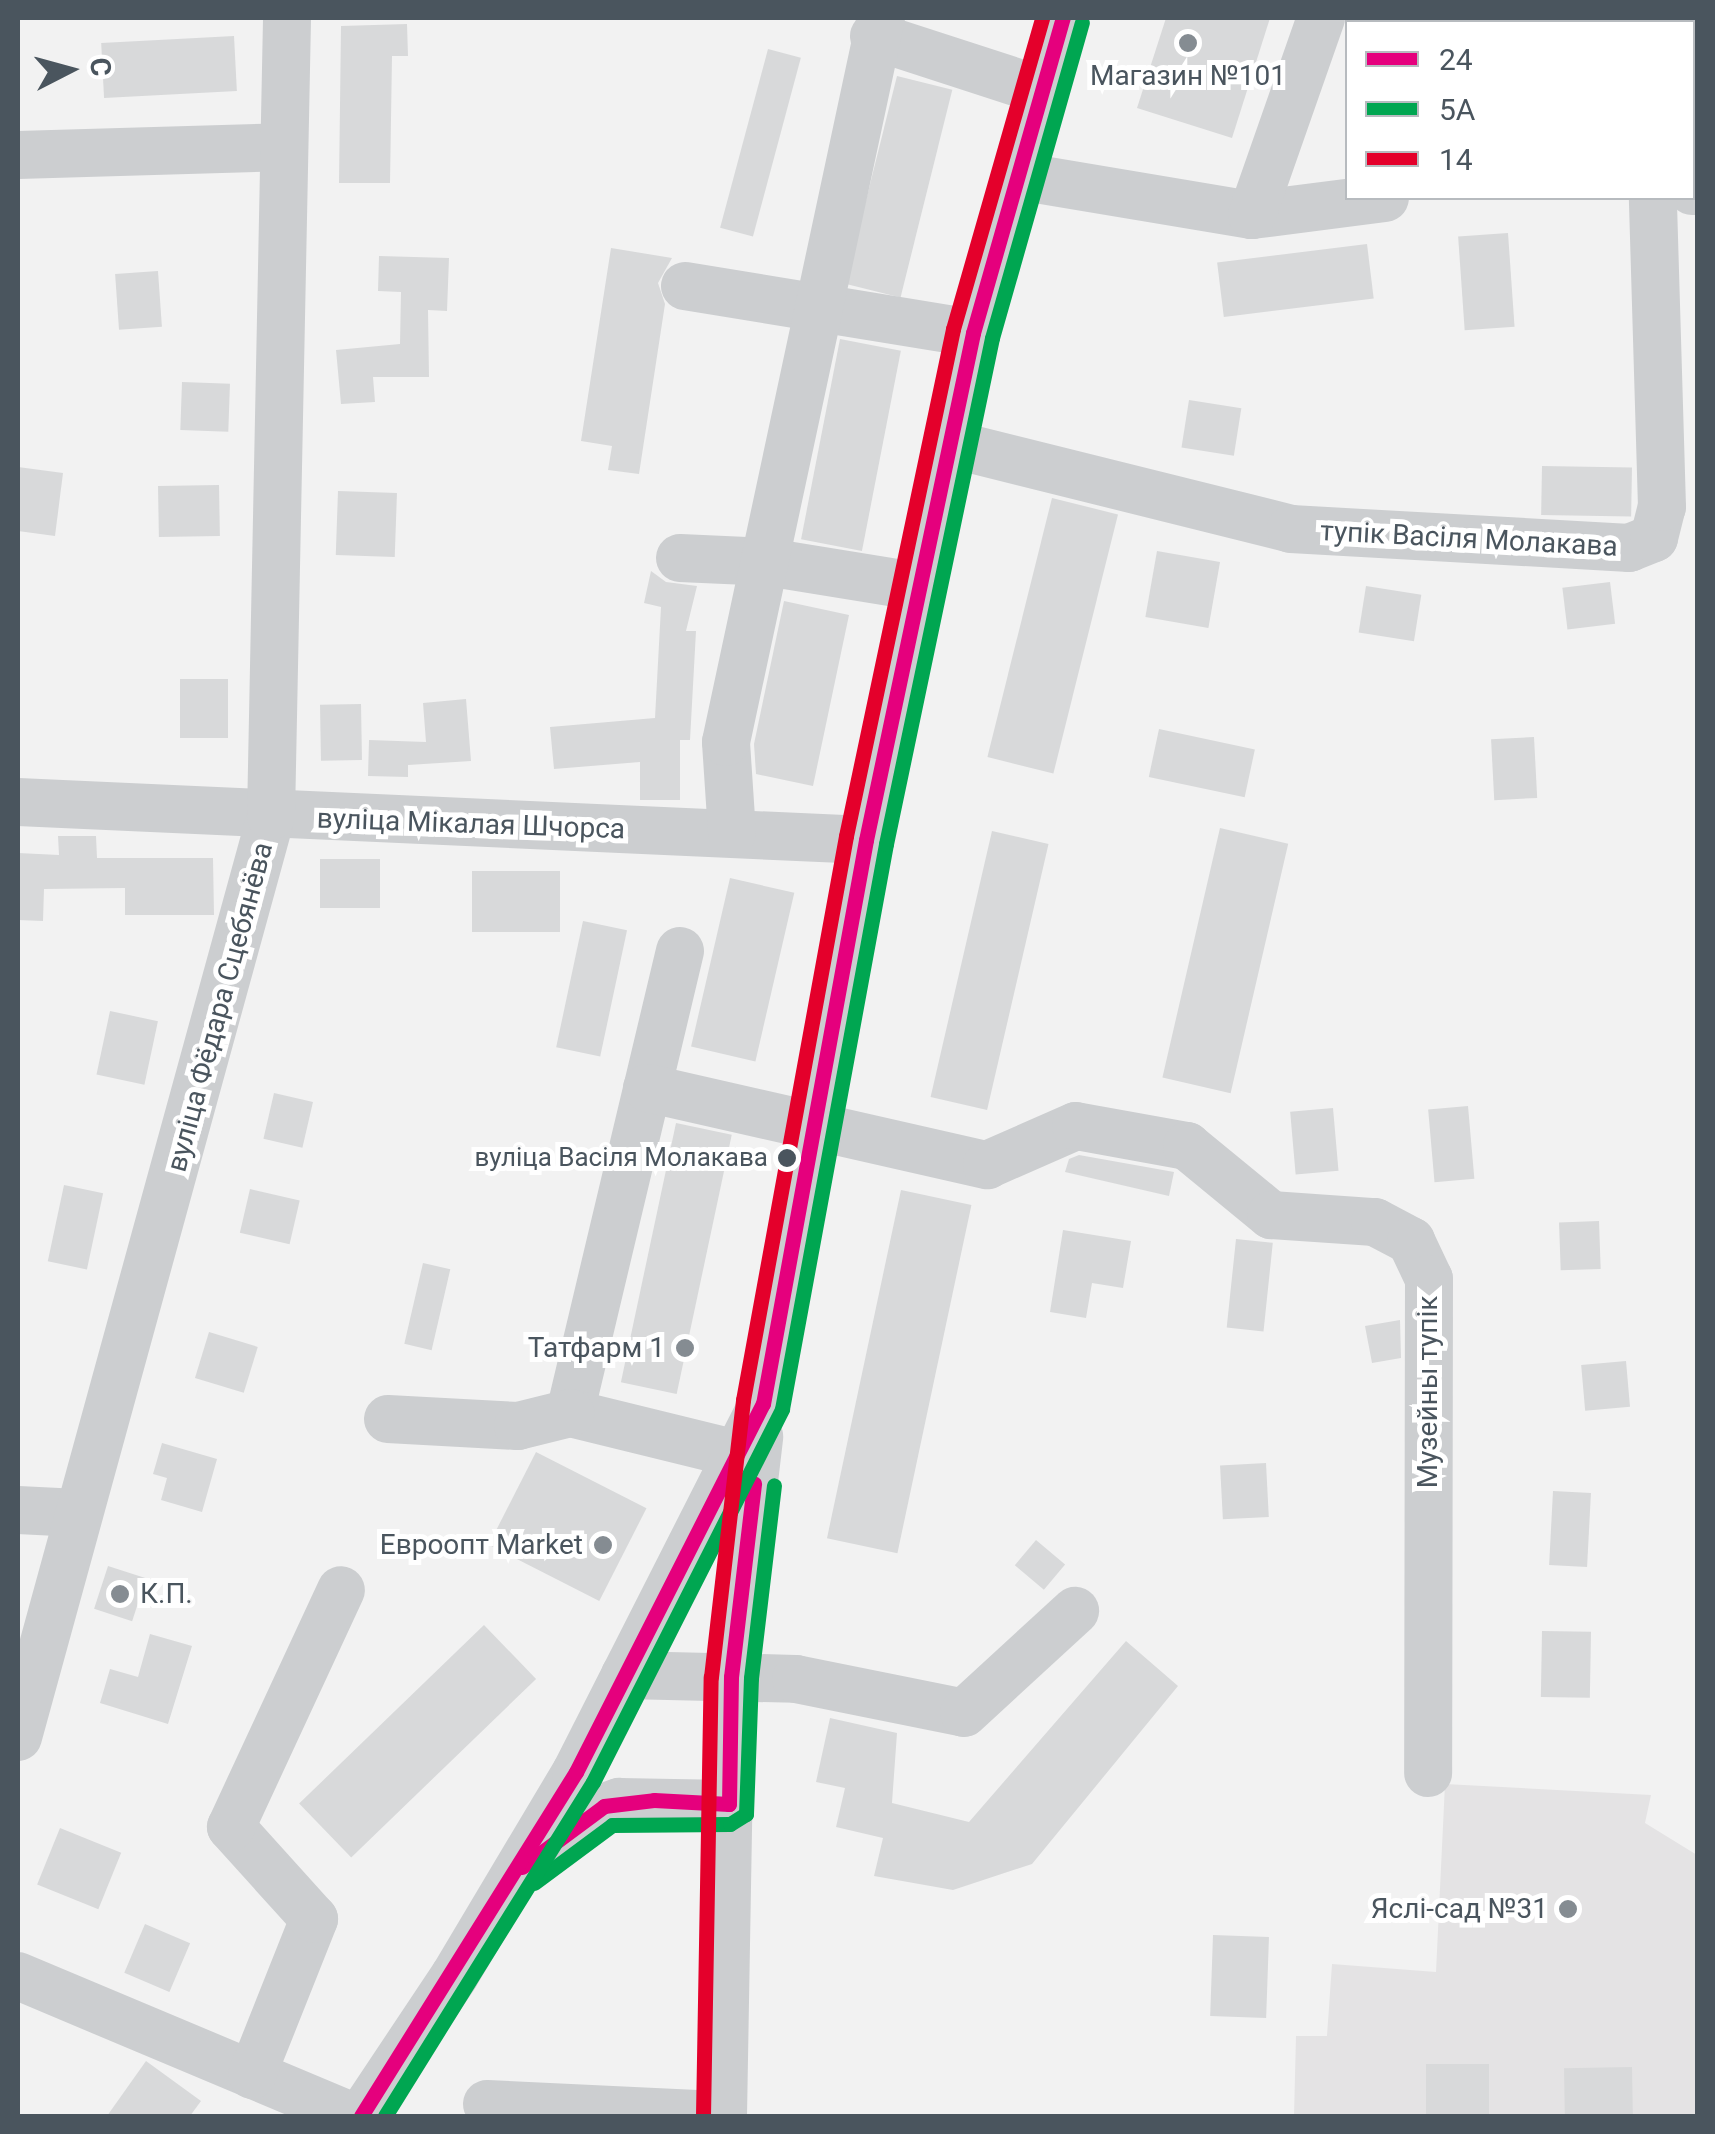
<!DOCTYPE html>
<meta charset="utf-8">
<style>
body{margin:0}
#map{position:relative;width:1715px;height:2134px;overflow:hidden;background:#f2f2f2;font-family:Roboto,sans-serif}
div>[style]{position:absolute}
.education>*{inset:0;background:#e4e3e4}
.building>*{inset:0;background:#d8d9da;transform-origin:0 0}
.minor>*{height:48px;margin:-24px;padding:0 24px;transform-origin:24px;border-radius:24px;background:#ccced0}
.bus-1>*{height:15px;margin:-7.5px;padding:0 7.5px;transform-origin:7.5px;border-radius:7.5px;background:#e5007d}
.bus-2>*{height:15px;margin:-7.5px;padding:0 7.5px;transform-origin:7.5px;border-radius:7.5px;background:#00a651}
.bus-3>*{height:15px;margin:-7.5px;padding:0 7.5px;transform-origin:7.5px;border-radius:7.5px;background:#e4002b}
.dots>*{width:28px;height:28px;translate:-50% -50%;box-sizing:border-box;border:5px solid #fff;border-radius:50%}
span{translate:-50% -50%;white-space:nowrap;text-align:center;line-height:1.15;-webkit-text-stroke:10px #fff;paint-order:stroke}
.bus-label{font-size:26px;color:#4a555e}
.right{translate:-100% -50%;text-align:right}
.poi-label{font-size:28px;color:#4a555e}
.left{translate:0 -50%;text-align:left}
.street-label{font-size:28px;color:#4a555e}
.frame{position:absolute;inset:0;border:20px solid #4a555e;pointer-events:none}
.legend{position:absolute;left:1345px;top:20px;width:350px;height:180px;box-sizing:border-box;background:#fff;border:2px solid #b7bbbf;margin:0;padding:12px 18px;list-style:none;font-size:30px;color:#4a555e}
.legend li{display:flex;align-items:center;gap:20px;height:50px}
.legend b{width:50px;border:2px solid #b7bbbf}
.north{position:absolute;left:20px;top:20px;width:100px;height:100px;-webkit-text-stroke:8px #fff;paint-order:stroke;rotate:84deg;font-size:28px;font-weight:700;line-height:40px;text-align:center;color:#4a555e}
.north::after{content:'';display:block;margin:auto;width:35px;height:45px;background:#4a555e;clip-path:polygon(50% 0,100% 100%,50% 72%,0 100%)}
</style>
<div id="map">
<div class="education">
<div style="clip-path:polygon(1445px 1784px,1651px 1795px,1645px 1823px,1697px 1855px,1697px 2116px,1294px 2116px,1296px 2036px,1327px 2036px,1332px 1964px,1436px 1972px)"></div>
</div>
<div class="building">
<div style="clip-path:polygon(1166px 18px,1270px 18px,1232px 138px,1137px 108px)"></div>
<div style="clip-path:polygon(407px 24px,408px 56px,392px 56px,390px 183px,339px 183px,341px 26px)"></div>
<div style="left:234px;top:36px;width:55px;height:133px;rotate:87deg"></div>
<div style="left:768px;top:49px;width:34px;height:185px;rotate:15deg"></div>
<div style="left:897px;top:76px;width:57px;height:214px;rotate:14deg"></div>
<div style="left:1508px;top:233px;width:94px;height:50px;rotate:86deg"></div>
<div style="left:1367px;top:244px;width:55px;height:151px;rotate:83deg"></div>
<div style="clip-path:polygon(611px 248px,672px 258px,658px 283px,665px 304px,639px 474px,608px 470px,612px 446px,581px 441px)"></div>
<div style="clip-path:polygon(379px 256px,449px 258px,447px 311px,428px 310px,429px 377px,373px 377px,375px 402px,341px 404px,336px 350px,400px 344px,401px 292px,378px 291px)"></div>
<div style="left:158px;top:271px;width:56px;height:43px;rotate:86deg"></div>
<div style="left:840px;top:339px;width:62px;height:204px;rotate:11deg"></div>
<div style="left:182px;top:382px;width:48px;height:48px;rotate:2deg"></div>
<div style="left:1189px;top:400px;width:53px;height:48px;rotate:9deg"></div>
<div style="left:1542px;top:466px;width:90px;height:49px;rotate:1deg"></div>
<div style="clip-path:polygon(18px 467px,63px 473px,55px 536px,18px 531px)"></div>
<div style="left:219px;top:485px;width:51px;height:61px;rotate:89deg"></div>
<div style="left:338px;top:491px;width:59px;height:64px;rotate:2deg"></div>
<div style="left:1052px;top:498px;width:68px;height:267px;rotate:14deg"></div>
<div style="left:1157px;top:551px;width:64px;height:67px;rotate:10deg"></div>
<div style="clip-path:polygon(651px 571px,666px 582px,697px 586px,686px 631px,696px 631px,690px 740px,680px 740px,680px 800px,640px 800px,640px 762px,554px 769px,550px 727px,655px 718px,661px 607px,644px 603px)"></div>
<div style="left:1610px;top:582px;width:42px;height:48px;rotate:83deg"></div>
<div style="left:1366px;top:586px;width:56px;height:47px;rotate:9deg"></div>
<div style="clip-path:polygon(784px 601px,849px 615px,813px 786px,756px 774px,754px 744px)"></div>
<div style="left:180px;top:679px;width:48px;height:59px"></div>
<div style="clip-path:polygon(466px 699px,471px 761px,408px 765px,408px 777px,368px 776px,369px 740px,426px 742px,423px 703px)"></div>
<div style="left:361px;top:704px;width:56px;height:41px;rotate:89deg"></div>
<div style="left:1159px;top:729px;width:98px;height:49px;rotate:12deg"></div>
<div style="left:1534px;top:737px;width:61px;height:43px;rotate:87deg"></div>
<div style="left:1220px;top:828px;width:70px;height:256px;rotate:13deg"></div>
<div style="left:992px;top:831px;width:58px;height:273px;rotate:13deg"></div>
<div style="clip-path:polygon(58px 836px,96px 836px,97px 858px,213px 858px,214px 915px,125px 915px,125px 888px,44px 889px,43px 921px,18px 920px,18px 853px,59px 855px)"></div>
<div style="left:320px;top:859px;width:60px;height:49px"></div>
<div style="left:560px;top:871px;width:61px;height:88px;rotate:90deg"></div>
<div style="left:730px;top:878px;width:66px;height:173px;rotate:13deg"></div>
<div style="left:583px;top:921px;width:45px;height:129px;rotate:12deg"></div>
<div style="left:110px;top:1011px;width:49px;height:65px;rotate:12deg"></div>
<div style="left:274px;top:1093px;width:40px;height:47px;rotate:13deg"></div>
<div style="left:1468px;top:1106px;width:73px;height:40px;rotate:85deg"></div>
<div style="left:1333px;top:1108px;width:63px;height:43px;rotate:85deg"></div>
<div style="left:676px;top:1123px;width:57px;height:265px;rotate:12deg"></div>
<div style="clip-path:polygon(1079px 1155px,1174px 1172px,1169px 1196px,1065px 1172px,1069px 1159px)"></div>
<div style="left:64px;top:1185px;width:40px;height:78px;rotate:12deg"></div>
<div style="left:250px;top:1189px;width:51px;height:45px;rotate:13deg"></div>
<div style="left:901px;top:1190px;width:72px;height:356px;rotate:12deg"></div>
<div style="left:1599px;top:1221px;width:48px;height:40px;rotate:88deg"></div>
<div style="clip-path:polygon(1063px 1230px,1131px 1241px,1123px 1288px,1092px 1283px,1086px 1318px,1050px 1312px)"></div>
<div style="left:1236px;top:1239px;width:37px;height:89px;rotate:6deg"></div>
<div style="left:423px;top:1263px;width:28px;height:83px;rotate:13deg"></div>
<div style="clip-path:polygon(1400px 1320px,1401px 1358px,1372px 1363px,1365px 1326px)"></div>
<div style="left:209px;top:1332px;width:51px;height:48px;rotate:17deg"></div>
<div style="left:1626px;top:1361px;width:46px;height:45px;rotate:85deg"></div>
<div style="clip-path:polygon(162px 1443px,217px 1459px,202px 1512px,161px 1500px,167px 1478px,153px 1474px)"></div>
<div style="left:536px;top:1452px;width:124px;height:104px;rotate:27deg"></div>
<div style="left:1266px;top:1463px;width:54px;height:46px;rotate:87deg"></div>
<div style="left:1553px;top:1491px;width:38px;height:74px;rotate:3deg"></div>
<div style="left:1036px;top:1540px;width:38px;height:33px;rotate:40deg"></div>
<div style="left:108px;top:1566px;width:40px;height:45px;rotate:18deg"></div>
<div style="left:484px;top:1625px;width:75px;height:257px;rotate:46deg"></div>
<div style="left:1542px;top:1631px;width:49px;height:66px;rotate:1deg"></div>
<div style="clip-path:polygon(150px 1634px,192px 1646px,168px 1724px,100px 1703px,110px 1669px,138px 1677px)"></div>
<div style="clip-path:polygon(1126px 1641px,1178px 1686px,1032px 1864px,953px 1890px,874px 1876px,883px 1838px,836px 1827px,845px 1788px,816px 1782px,830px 1718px,897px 1733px,892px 1803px,969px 1822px)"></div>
<div style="left:60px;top:1828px;width:66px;height:61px;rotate:22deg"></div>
<div style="left:145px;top:1924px;width:49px;height:53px;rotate:23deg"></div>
<div style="left:1213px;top:1935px;width:56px;height:81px;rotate:2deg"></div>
<div style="clip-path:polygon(146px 2061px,201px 2101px,190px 2116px,107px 2116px)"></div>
<div style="left:1426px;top:2064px;width:63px;height:52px"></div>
<div style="left:1632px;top:2067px;width:49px;height:68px;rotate:89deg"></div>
</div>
<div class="minor">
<div style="left:1535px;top:18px;width:95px;rotate:0.6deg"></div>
<div style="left:874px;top:36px;width:175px;rotate:18deg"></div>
<div style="left:18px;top:155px;width:265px;rotate:-1.7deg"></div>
<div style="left:1018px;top:176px;width:237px;rotate:9.5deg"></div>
<div style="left:1252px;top:215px;width:134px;rotate:-7.3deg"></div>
<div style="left:1692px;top:191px;width:6px"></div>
<div style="left:1252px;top:215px;width:209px;rotate:-70.7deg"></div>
<div style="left:685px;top:286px;width:292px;rotate:9.3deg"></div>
<div style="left:951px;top:444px;width:350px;rotate:14deg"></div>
<div style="left:1291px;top:529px;width:339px;rotate:3.2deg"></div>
<div style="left:1629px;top:548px;width:27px;rotate:-22deg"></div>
<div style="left:1654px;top:538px;width:32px;rotate:-76deg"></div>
<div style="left:1662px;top:507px;width:309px;rotate:-91.7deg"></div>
<div style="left:680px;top:558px;width:87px;rotate:2.6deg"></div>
<div style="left:767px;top:562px;width:156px;rotate:9.2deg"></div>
<div style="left:18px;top:802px;width:849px;rotate:2.57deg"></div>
<div style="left:732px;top:833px;width:91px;rotate:-93.8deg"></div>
<div style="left:726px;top:742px;width:740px;rotate:-77.92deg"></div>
<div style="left:680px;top:951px;width:475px;rotate:103.4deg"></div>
<div style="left:570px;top:1413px;width:172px;rotate:13.8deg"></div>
<div style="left:647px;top:1088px;width:349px;rotate:12.8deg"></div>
<div style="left:987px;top:1165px;width:97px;rotate:-23.7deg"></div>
<div style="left:1076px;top:1126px;width:113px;rotate:10.2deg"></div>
<div style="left:1187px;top:1146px;width:109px;rotate:39.4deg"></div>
<div style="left:1271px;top:1215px;width:104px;rotate:3.9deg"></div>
<div style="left:1375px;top:1222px;width:41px;rotate:27.8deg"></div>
<div style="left:1411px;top:1241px;width:42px;rotate:64.7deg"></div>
<div style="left:1429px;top:1279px;width:494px;rotate:90.1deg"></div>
<div style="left:388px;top:1419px;width:130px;rotate:3.1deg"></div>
<div style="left:518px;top:1426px;width:54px;rotate:-14deg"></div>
<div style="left:18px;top:1510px;width:60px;rotate:2.9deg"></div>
<div style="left:625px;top:1675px;width:171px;rotate:1.3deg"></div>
<div style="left:796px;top:1679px;width:171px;rotate:11.4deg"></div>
<div style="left:964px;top:1713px;width:151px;rotate:-42.6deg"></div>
<div style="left:18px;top:1737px;width:955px;rotate:-74.64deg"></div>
<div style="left:271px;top:816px;width:798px;rotate:-88.85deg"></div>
<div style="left:543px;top:1850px;width:61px;rotate:-38.4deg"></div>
<div style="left:591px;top:1812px;width:30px;rotate:-20deg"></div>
<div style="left:619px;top:1802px;width:110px;rotate:1deg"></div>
<div style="left:18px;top:1976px;width:361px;rotate:22.8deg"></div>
<div style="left:252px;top:2075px;width:168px;rotate:-68.3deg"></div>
<div style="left:314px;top:1919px;width:124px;rotate:-132.1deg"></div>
<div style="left:231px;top:1827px;width:261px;rotate:-65.1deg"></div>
<div style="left:487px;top:2104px;width:236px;rotate:2.7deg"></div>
<div style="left:361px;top:2116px;width:169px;rotate:-56.3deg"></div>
<div style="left:455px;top:1975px;width:236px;rotate:-59.2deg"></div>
<div style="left:576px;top:1772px;width:413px;rotate:-63.1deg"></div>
<div style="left:763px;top:1404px;width:573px;rotate:-79.65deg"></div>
<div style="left:866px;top:840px;width:518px;rotate:-78.08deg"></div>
<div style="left:973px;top:333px;width:328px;rotate:-74.1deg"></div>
<div style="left:723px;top:2116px;width:439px;rotate:-89deg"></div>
<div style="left:731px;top:1677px;width:242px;rotate:-83.3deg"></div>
</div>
<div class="bus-1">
<div style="left:522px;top:1867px;width:102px;rotate:-36.6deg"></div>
<div style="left:604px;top:1806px;width:50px;rotate:-6.8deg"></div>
<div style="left:654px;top:1800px;width:75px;rotate:3.1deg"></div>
<div style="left:729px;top:1804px;width:127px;rotate:-89.1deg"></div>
<div style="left:731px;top:1677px;width:195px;rotate:-83.2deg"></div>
<div style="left:361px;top:2116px;width:406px;rotate:-58deg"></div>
<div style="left:576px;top:1772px;width:413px;rotate:-63.1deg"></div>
<div style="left:763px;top:1404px;width:573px;rotate:-79.65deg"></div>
<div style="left:866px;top:840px;width:518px;rotate:-78.08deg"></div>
<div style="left:973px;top:333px;width:328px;rotate:-74.1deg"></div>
</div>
<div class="bus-2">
<div style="left:534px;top:1883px;width:97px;rotate:-36.6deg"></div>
<div style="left:612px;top:1825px;width:118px;rotate:-0.5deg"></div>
<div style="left:730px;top:1824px;width:19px;rotate:-32deg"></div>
<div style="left:746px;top:1814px;width:136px;rotate:-87.9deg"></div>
<div style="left:751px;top:1678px;width:194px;rotate:-83.2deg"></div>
<div style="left:385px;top:2116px;width:393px;rotate:-58.1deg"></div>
<div style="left:593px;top:1782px;width:418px;rotate:-63.1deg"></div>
<div style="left:782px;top:1409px;width:574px;rotate:-79.57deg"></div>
<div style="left:886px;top:844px;width:517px;rotate:-78.17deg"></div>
<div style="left:992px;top:338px;width:328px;rotate:-74.1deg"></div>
</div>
<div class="bus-3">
<div style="left:703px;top:2116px;width:439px;rotate:-89deg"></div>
<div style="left:711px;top:1677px;width:279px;rotate:-83.4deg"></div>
<div style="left:743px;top:1400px;width:573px;rotate:-79.65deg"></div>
<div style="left:846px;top:836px;width:518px;rotate:-78.08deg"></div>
<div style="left:953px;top:329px;width:323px;rotate:-74deg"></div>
</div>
<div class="dots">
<div style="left:1188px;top:43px;background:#858c92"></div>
<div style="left:787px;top:1158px;background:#4a555e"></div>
<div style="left:685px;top:1348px;background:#858c92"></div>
<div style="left:603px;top:1545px;background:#858c92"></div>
<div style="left:120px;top:1594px;background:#858c92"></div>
<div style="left:1568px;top:1909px;background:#858c92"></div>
</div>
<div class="bus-label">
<span class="right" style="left:768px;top:1158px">вуліца Васіля Молакава</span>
</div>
<div class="poi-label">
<span style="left:1188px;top:76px">Магазин №101</span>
<span class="right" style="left:665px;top:1348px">Татфарм 1</span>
<span class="right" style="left:583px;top:1545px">Евроопт Market</span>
<span class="left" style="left:140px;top:1594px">К.П.</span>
<span class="right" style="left:1548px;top:1909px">Яслі-сад №31</span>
</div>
<div class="street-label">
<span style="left:1469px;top:539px;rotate:3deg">тупік Васіля Молакава</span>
<span style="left:471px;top:824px;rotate:2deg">вуліца Мікалая Шчорса</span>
<span style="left:220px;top:1007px;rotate:-75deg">вуліца Фёдара Сцебянёва</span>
<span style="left:1428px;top:1392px;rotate:-90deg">Музейны тупік</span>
</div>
<div class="frame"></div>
<ul class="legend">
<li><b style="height:12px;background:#e5007d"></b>24</li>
<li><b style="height:12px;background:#00a651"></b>5А</li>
<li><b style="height:12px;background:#e4002b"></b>14</li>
</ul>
<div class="north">С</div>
</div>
